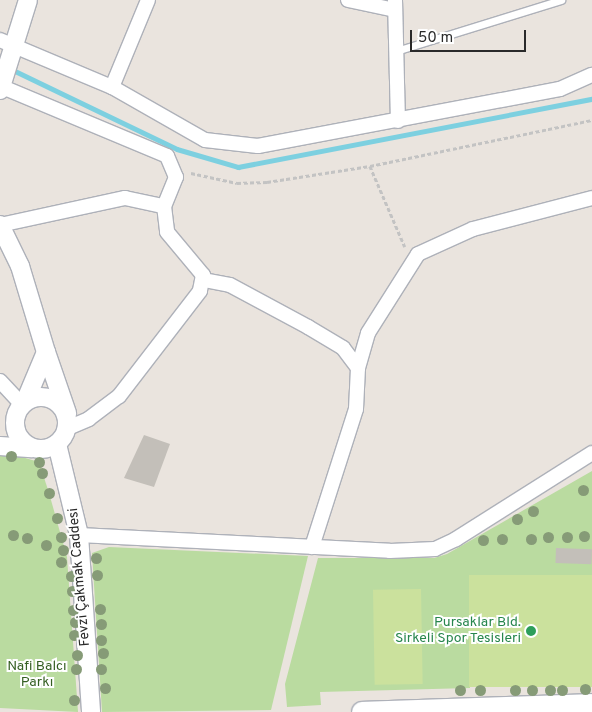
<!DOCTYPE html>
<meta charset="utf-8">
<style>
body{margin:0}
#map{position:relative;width:592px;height:712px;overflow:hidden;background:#eae4de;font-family:Overpass,sans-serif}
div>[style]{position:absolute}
.green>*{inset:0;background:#badba0}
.pitch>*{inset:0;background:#cbe19d;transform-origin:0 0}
.stream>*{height:4.5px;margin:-2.25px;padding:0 2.25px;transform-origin:2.25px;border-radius:2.25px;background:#7dd0e0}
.building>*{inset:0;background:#c3bfb9;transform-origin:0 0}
.path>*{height:2.5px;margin-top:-1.25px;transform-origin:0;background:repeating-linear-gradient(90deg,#c3c3c3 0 4px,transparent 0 6.5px)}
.roads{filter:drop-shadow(1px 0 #aeb1b9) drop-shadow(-1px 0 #aeb1b9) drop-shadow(0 1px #aeb1b9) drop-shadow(0 -1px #aeb1b9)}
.service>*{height:7px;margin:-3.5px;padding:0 3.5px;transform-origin:3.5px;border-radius:3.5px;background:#fff}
.minor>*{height:14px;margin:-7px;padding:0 7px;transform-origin:7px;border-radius:7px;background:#fff}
.tertiary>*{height:18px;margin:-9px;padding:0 9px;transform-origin:9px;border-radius:9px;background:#fff}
.tertiary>.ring{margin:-9px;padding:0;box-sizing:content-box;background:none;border:18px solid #fff;border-radius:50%}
.secondary>*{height:20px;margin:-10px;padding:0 10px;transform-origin:10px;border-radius:10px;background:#fff}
.trees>*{width:11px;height:11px;margin:-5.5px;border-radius:50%;background:#869b77}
.dots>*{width:14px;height:14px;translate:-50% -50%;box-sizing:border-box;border:2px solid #fff;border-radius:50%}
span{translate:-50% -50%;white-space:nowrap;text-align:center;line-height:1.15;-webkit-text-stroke:4px #fff;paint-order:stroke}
.street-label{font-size:14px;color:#2a2a2a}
.leisure-label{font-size:14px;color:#27864d}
.right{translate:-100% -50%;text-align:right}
.park-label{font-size:14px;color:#355f22}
.scale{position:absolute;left:410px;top:30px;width:116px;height:22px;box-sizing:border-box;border:2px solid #2a2a2a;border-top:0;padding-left:6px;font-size:15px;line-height:18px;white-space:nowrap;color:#2a2a2a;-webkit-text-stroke:4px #fff;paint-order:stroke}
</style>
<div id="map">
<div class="green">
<div style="clip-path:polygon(8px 453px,39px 462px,49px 493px,67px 557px,78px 712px,0 708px,0 455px)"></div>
<div style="clip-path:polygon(592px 471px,592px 575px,469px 576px,470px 688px,320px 692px,321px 705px,287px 707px,285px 684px,318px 558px,434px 558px,447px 554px)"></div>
<div style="clip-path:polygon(109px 547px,308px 556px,271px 710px,102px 712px,92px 553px)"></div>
</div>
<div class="pitch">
<div style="left:592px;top:575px;width:112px;height:123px;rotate:90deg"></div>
<div style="left:421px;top:589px;width:95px;height:48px;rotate:89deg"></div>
</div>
<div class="stream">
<div style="left:11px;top:69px;width:184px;rotate:25.7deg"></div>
<div style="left:177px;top:149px;width:64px;rotate:16.4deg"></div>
<div style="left:238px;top:167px;width:360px;rotate:-10.9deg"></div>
</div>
<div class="building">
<div style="clip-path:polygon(144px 435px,170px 444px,154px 487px,124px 478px)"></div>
<div style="left:556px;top:548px;width:36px;height:15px;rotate:2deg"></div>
</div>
<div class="path">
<div style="left:370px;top:166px;width:88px;rotate:66.6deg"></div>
<div style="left:191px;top:173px;width:47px;rotate:12.3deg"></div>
<div style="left:237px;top:183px;width:30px;rotate:-2deg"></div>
<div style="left:267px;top:182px;width:104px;rotate:-8.8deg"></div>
<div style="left:370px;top:166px;width:227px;rotate:-11.7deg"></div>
</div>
<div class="roads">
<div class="service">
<div style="left:396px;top:51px;width:173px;rotate:-17.2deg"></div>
</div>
<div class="minor">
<div style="left:348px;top:0;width:48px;rotate:12deg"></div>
<div style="left:395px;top:0;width:121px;rotate:88.6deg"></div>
<div style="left:0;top:40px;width:121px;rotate:22.8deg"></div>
<div style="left:112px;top:87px;width:107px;rotate:29.7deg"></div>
<div style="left:205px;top:140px;width:53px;rotate:6.5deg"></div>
<div style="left:258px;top:146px;width:307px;rotate:-10.7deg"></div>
<div style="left:560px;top:89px;width:35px;rotate:-24deg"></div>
<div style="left:0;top:86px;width:181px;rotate:22.7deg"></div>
<div style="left:167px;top:156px;width:23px;rotate:67deg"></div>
<div style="left:176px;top:177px;width:31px;rotate:112deg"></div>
<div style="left:164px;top:206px;width:26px;rotate:83deg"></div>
<div style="left:167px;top:232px;width:56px;rotate:50.1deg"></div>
<div style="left:203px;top:275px;width:16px;rotate:101deg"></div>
<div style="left:200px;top:291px;width:133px;rotate:127.6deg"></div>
<div style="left:119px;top:396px;width:38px;rotate:143deg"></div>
<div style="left:89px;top:419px;width:25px;rotate:157deg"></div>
<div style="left:112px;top:87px;width:94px;rotate:-67.5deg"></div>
<div style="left:0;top:225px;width:128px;rotate:-12.2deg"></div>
<div style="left:125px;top:198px;width:40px;rotate:12deg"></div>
<div style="left:204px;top:280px;width:26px;rotate:11deg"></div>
<div style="left:230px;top:285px;width:89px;rotate:28.3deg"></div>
<div style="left:308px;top:327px;width:41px;rotate:31deg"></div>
<div style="left:343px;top:348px;width:25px;rotate:53deg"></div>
<div style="left:358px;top:368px;width:41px;rotate:92.8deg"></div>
<div style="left:356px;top:409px;width:145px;rotate:107.7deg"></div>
<div style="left:358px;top:368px;width:36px;rotate:-74deg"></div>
<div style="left:368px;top:333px;width:93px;rotate:-57.7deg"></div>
<div style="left:418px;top:254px;width:60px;rotate:-24.4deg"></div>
<div style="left:473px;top:229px;width:123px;rotate:-14.6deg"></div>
<div style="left:0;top:381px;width:33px;rotate:47deg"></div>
<div style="left:79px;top:535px;width:311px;rotate:2.9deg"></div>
<div style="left:390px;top:551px;width:45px;rotate:-2.5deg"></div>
<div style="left:435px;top:549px;width:23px;rotate:-25deg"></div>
<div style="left:456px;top:539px;width:161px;rotate:-32.3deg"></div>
</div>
<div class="tertiary">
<div style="left:0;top:90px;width:94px;rotate:-72.7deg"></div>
<div style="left:0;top:225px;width:46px;rotate:64deg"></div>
<div style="left:20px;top:266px;width:90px;rotate:73.2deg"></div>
<div class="ring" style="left:15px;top:397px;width:34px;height:34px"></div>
<div style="left:25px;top:402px;width:54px;rotate:-67.2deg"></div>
<div style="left:46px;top:352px;width:65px;rotate:71deg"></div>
<div style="left:57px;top:444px;width:94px;rotate:76.4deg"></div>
<div style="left:79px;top:535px;width:177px;rotate:86.1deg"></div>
<div style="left:0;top:446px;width:32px;rotate:4deg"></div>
</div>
<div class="secondary">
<div style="left:362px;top:712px;width:230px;rotate:-2deg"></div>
</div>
</div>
<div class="trees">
<div style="left:11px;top:456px"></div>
<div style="left:39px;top:462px"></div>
<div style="left:42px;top:473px"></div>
<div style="left:583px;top:490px"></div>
<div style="left:49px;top:493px"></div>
<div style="left:533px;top:511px"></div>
<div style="left:57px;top:518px"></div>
<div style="left:517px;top:519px"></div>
<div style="left:13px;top:535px"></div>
<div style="left:584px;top:536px"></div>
<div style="left:61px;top:537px"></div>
<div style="left:548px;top:537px"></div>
<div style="left:567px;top:537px"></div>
<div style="left:27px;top:538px"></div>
<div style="left:502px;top:539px"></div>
<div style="left:531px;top:539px"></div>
<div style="left:483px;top:540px"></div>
<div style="left:46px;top:545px"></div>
<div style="left:63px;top:550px"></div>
<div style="left:96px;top:558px"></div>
<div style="left:61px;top:562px"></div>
<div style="left:97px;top:575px"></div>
<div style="left:71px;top:576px"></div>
<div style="left:72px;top:591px"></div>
<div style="left:100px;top:609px"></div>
<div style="left:73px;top:610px"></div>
<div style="left:75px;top:622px"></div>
<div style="left:101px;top:624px"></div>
<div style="left:74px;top:635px"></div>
<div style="left:101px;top:640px"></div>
<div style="left:103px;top:653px"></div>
<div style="left:77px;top:655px"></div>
<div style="left:76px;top:669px"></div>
<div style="left:101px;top:669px"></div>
<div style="left:105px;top:688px"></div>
<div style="left:585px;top:689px"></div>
<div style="left:460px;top:690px"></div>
<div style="left:480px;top:690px"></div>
<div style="left:515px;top:690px"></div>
<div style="left:532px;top:690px"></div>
<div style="left:550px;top:690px"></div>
<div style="left:562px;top:690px"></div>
<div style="left:74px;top:700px"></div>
</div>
<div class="dots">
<div style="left:531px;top:631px;background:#2e9e5b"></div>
</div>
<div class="street-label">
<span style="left:80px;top:577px;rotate:-95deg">Fevzi Çakmak Caddesi</span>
</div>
<div class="leisure-label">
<span class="right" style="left:521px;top:631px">Pursaklar Bld.<br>Sirkeli Spor Tesisleri</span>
</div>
<div class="park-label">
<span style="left:37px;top:675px">Nafi Balcı<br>Parkı</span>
</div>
<div class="scale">50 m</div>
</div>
